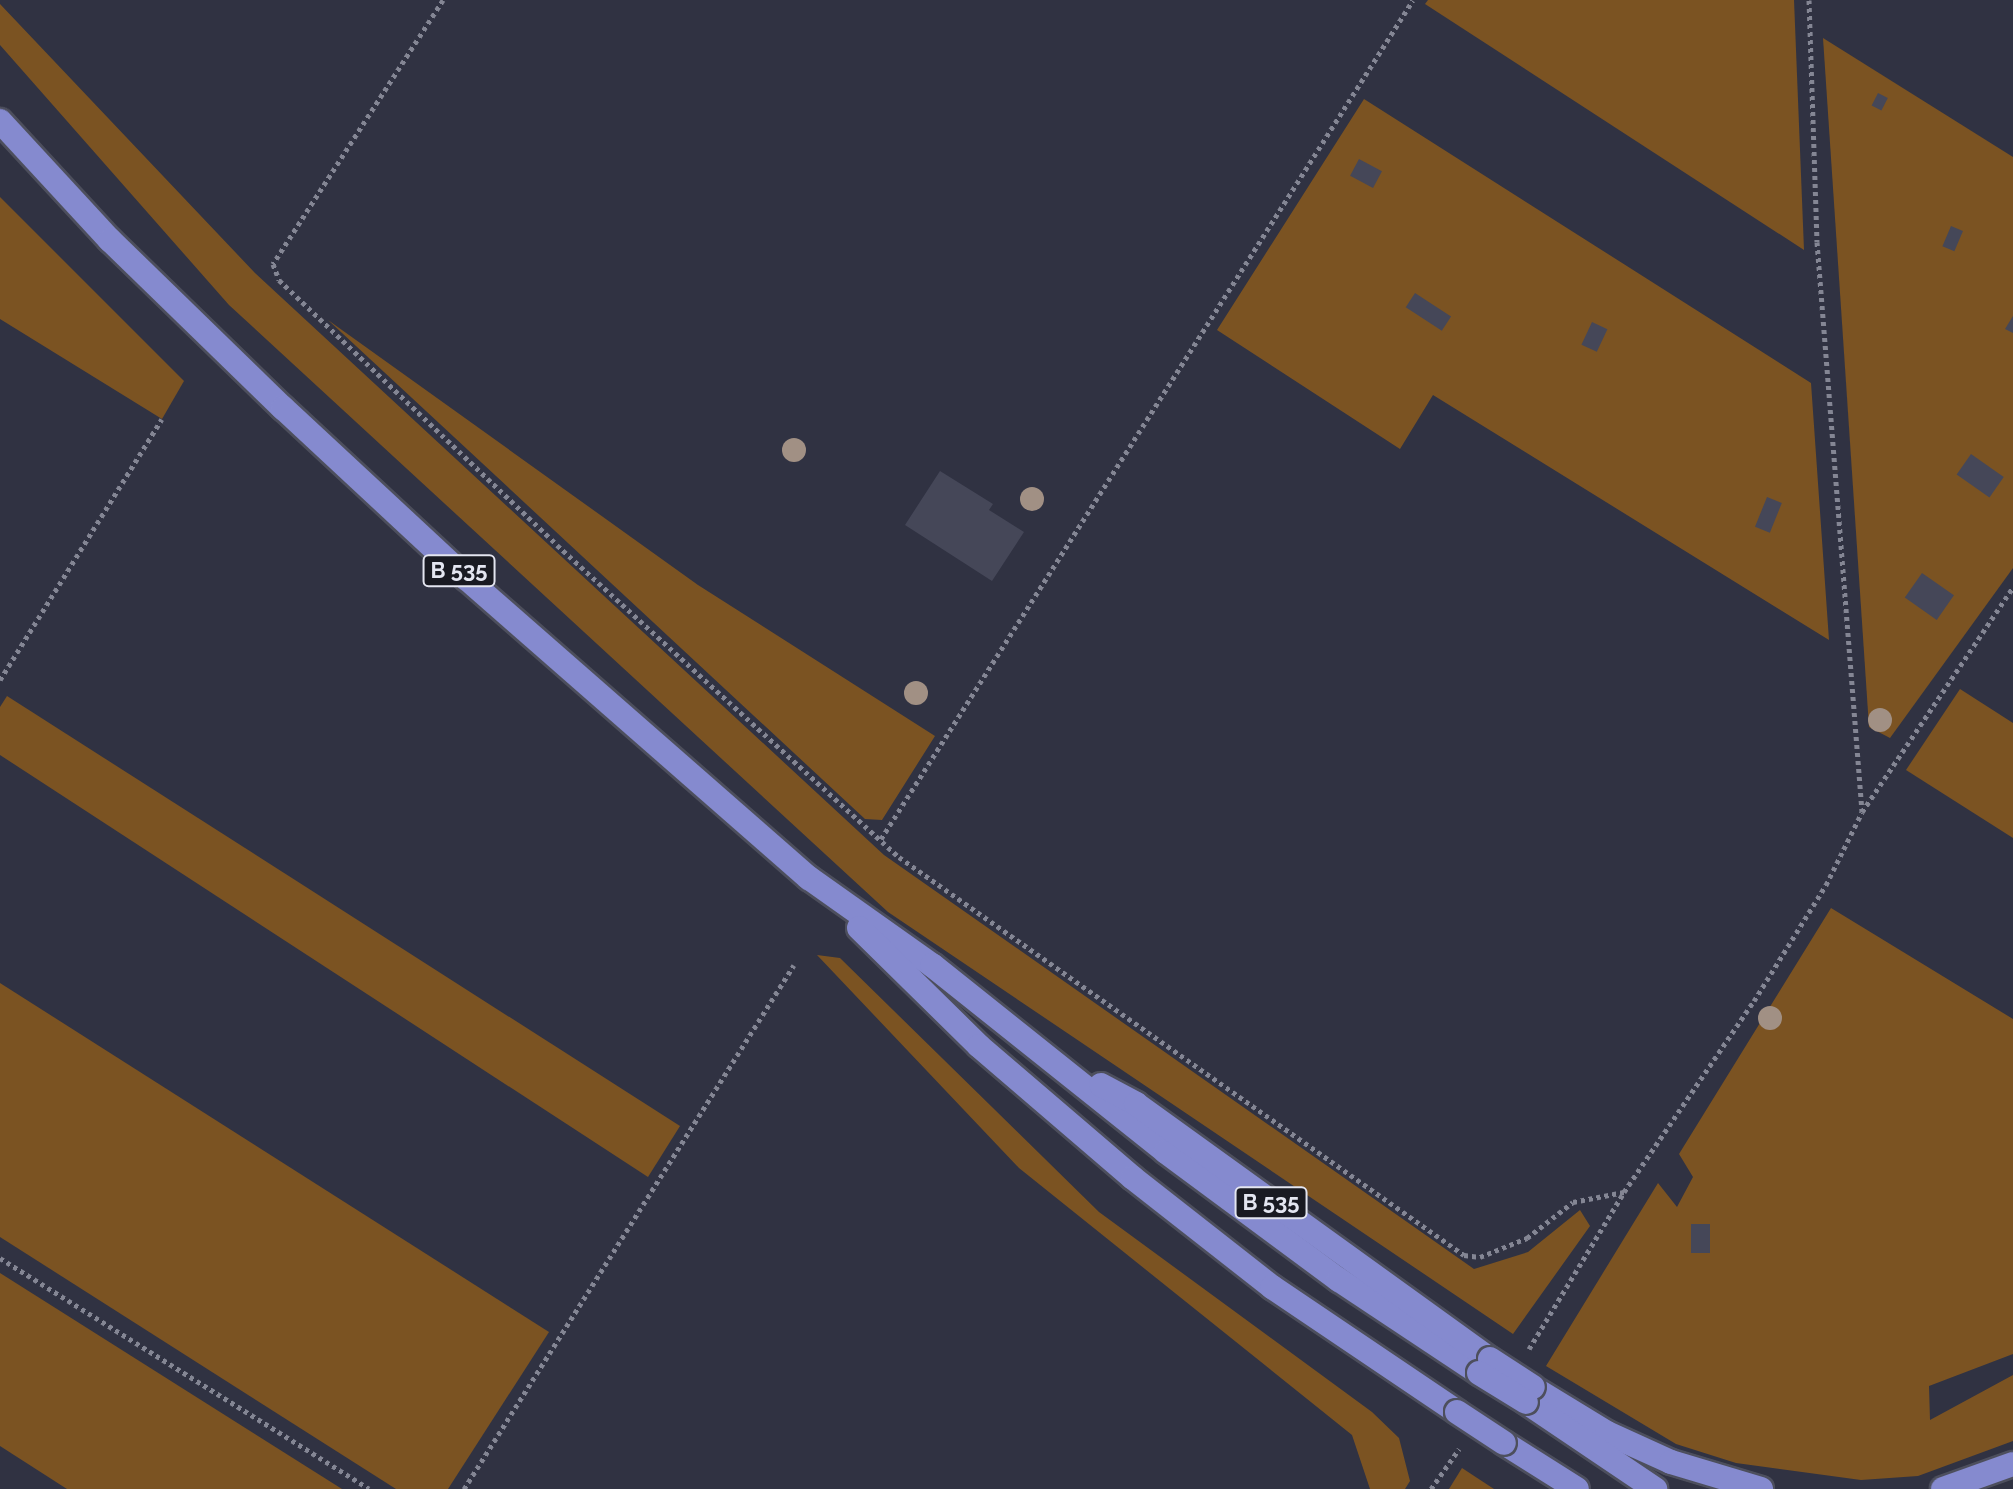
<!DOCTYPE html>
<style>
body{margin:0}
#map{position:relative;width:2013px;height:1489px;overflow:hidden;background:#303242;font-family:Raleway,sans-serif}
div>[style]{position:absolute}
.green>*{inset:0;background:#7b5322}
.building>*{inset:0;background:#454758;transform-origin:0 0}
.path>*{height:5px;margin-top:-2.5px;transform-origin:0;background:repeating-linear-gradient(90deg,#848694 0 4px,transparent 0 8px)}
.roads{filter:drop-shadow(2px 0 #4d4f5d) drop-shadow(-2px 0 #4d4f5d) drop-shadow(0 2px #4d4f5d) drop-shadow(0 -2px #4d4f5d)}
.primary>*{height:24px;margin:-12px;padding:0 12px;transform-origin:12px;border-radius:12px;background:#858acf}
.bridges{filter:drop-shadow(2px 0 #4d4f5d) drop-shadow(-2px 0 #4d4f5d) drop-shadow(0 2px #4d4f5d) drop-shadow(0 -2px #4d4f5d)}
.primary-bridge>*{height:24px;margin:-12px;padding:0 12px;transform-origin:12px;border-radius:12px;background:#858acf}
.trees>*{width:24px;height:24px;margin:-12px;border-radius:50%;background:#a19084}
span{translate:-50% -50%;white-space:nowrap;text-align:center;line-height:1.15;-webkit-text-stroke:7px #191a22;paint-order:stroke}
.shield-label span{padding:2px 6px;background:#191a22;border:2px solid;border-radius:6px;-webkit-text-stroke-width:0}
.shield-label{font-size:22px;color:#e3e5f0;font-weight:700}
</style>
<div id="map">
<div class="green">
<div style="clip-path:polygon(1428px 0,1794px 0,1804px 250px,1425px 4px)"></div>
<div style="clip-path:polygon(0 4px,255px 273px,884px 855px,1474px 1269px,1528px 1252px,1580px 1210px,1590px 1226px,1513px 1334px,888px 912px,229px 305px,0 45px)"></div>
<div style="clip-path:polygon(1823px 38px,2013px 157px,2013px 568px,1890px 738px,1869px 727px)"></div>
<div style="clip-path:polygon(1364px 99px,1811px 383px,1829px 640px,1433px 395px,1400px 449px,1217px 330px)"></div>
<div style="clip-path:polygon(0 197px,184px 381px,162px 419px,0 319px)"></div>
<div style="clip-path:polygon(328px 320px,698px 585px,935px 736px,882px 820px,865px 819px)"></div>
<div style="clip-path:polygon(1960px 689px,2013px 723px,2013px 838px,1906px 770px)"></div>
<div style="clip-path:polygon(7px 696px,680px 1126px,648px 1177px,0 755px,0 707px)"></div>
<div style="clip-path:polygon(1831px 908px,2013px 1019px,2013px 1354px,1929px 1386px,1930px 1420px,2013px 1375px,2013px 1441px,1918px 1476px,1861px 1480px,1736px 1463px,1676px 1444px,1546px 1366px,1658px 1183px,1677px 1207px,1693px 1177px,1679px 1154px)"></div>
<div style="clip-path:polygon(817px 955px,840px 958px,1099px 1212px,1372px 1412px,1399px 1438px,1410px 1481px,1405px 1489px,1370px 1489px,1352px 1435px,1019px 1168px)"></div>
<div style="clip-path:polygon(0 983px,549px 1332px,448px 1489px,396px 1489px,0 1237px)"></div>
<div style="clip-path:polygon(0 1273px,342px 1489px,67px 1489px,0 1446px)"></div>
<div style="clip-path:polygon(1462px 1468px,1494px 1489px,1449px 1489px)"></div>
</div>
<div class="building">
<div style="left:1878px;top:93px;width:11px;height:14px;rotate:27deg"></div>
<div style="left:1359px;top:159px;width:26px;height:19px;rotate:28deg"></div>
<div style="left:1951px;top:226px;width:13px;height:22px;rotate:23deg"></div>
<div style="left:1415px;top:293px;width:43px;height:17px;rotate:33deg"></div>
<div style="clip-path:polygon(2013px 316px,2013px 333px,2005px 329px)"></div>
<div style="left:1592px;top:322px;width:17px;height:25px;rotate:25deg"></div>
<div style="left:1971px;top:454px;width:40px;height:25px;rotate:35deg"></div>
<div style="clip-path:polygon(940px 471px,993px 504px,989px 510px,1024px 532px,992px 581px,905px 525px)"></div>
<div style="left:1767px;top:497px;width:16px;height:32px;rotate:22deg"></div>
<div style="left:1922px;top:573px;width:39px;height:30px;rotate:35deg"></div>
<div style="left:1691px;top:1224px;width:19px;height:29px"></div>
</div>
<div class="path">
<div style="left:443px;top:0;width:314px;rotate:122.8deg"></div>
<div style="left:273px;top:264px;width:17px;rotate:69deg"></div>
<div style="left:279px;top:280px;width:384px;rotate:43.6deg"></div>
<div style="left:557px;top:545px;width:463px;rotate:42.4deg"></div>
<div style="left:899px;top:857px;width:691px;rotate:35.16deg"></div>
<div style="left:1464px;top:1255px;width:16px;rotate:7deg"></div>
<div style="left:1480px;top:1257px;width:51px;rotate:-22deg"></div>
<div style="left:1527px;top:1238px;width:58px;rotate:-38deg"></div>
<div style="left:1573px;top:1202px;width:52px;rotate:-11.1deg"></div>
<div style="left:1809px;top:0;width:242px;rotate:88.1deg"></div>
<div style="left:1817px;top:242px;width:571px;rotate:85.48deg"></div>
<div style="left:0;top:680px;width:307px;rotate:-58.2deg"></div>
<div style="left:881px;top:839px;width:993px;rotate:-57.62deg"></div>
<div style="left:0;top:1258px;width:435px;rotate:32deg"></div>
<div style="left:1529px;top:1349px;width:184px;rotate:-58.8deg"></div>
<div style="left:1624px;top:1192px;width:231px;rotate:-55.8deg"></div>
<div style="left:1754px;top:1001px;width:137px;rotate:-58.2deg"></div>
<div style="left:1826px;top:885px;width:81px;rotate:-63.7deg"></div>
<div style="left:1862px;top:812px;width:271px;rotate:-56.1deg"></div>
<div style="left:464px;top:1489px;width:619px;rotate:-57.8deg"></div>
<div style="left:1431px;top:1489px;width:49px;rotate:-55deg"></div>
</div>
<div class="roads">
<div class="primary">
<div style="left:0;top:121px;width:162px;rotate:47.3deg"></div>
<div style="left:110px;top:240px;width:241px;rotate:44.2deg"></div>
<div style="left:283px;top:408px;width:250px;rotate:42.9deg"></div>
<div style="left:466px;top:578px;width:456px;rotate:41.2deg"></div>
<div style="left:809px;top:878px;width:151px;rotate:35.3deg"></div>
<div style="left:932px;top:965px;width:300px;rotate:38.6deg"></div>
<div style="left:1166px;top:1152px;width:215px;rotate:36.5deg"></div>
<div style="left:1339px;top:1280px;width:168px;rotate:33.6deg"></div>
<div style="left:859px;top:928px;width:168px;rotate:44.5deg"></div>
<div style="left:979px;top:1046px;width:203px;rotate:40.6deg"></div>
<div style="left:1133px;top:1178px;width:177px;rotate:38.1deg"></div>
<div style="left:1272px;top:1287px;width:223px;rotate:34deg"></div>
<div style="left:1101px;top:1085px;width:40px;rotate:28deg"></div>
<div style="left:1136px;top:1104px;width:436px;rotate:35.8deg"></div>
<div style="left:1535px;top:1389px;width:84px;rotate:31.4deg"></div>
<div style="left:1607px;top:1433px;width:70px;rotate:24.4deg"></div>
<div style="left:1671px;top:1462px;width:94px;rotate:16.7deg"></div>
<div style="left:1526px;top:1402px;width:156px;rotate:34deg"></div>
<div style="left:1504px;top:1443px;width:86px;rotate:32.2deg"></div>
<div style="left:1943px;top:1489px;width:74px;rotate:-19.7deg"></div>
</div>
</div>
<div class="bridges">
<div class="primary-bridge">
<div style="left:1490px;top:1359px;width:51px;rotate:33.1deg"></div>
<div style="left:1479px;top:1373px;width:55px;rotate:31.7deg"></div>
<div style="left:1457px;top:1412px;width:56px;rotate:33.4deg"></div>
</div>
</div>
<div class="trees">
<div style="left:794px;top:450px"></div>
<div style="left:1032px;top:499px"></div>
<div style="left:916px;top:693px"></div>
<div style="left:1880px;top:720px"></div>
<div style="left:1770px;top:1018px"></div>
</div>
<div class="shield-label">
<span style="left:459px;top:571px">B 535</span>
<span style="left:1271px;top:1203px">B 535</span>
</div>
</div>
